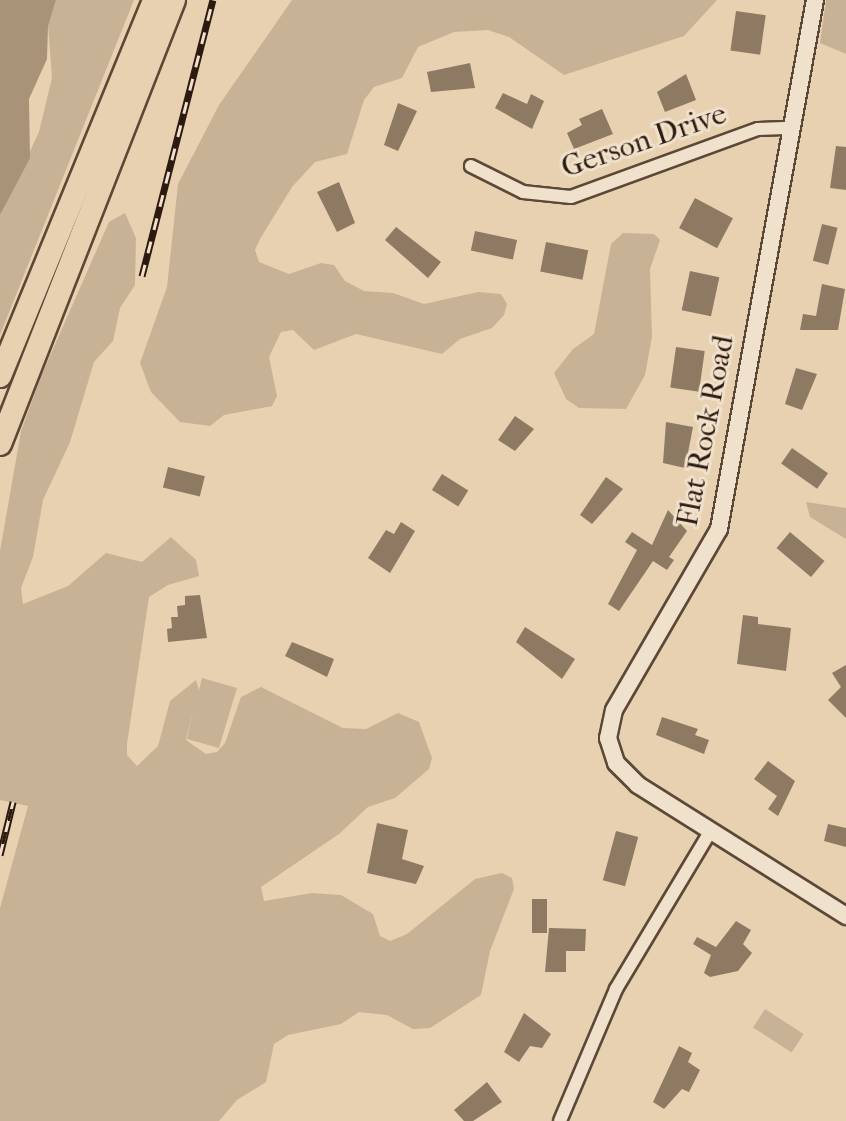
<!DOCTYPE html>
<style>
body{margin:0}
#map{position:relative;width:846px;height:1121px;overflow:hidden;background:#e8d1b0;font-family:"IM FELL French Canon",serif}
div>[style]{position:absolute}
.green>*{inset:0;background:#c8b295;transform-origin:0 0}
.water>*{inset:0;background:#a89379}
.building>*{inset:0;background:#8e7963;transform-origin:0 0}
.roads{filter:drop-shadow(2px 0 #5c4837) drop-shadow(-2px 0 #5c4837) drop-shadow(0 2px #5c4837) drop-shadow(0 -2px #5c4837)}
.minor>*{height:12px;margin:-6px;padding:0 6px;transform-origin:6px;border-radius:6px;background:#f0e1cc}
.tertiary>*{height:16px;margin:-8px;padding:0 8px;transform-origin:8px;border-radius:8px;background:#f0e1cc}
.motorway>*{height:22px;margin:-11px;padding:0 11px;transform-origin:11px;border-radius:11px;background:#e8d1b0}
.rail>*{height:7px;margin-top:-3.5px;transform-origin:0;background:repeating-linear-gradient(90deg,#f0e1cc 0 12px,#2d1a0f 0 24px);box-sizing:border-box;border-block:2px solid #2d1a0f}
span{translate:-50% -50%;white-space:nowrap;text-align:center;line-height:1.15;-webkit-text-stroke:6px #f0e1cc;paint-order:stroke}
.street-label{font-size:30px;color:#2d1a0f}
</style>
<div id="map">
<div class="green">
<div style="clip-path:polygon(56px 0,134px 0,0 335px,0 215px,39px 132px,52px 78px,48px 25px)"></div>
<div style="clip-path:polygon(292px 0,717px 0,684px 36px,564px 75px,509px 37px,488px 30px,454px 32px,418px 47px,402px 78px,374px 87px,364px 100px,347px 154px,315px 162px,292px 187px,260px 239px,255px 250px,259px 262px,289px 274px,321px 263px,334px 265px,345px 281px,364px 291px,393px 293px,424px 304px,478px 292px,501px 294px,507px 304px,504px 315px,492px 328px,460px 339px,442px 354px,356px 334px,314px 350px,293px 330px,281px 332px,269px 357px,277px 396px,272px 406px,224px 415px,210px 426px,180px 422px,151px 392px,140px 363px,167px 287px,178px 184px,219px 105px)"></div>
<div style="clip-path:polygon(826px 0,846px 0,846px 54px,820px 43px)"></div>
<div style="clip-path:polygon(125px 213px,136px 238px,135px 285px,120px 308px,113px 341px,94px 362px,70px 442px,43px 500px,33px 557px,21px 588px,23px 604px,68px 586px,106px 553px,142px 562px,171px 537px,196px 560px,199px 576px,168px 585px,149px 597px,127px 744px,127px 755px,137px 766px,158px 746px,170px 701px,196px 680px,199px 690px,202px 678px,237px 688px,219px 748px,187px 739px,193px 712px,186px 740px,206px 754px,217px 752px,225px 743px,241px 697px,261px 687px,343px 728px,366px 729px,398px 713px,419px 722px,432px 758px,429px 769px,395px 798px,368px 807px,339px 834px,261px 887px,264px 901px,312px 893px,341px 895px,373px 914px,380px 936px,390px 941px,407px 934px,475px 879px,502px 873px,512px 878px,514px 889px,490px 951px,481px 995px,430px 1028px,413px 1029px,387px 1015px,359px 1012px,341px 1024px,288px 1035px,274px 1044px,266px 1082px,237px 1100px,219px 1121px,0 1121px,0 908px,28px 806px,0 800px,0 551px,21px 431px,42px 374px,109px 222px)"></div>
<div style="clip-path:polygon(623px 233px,654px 234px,660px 240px,650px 269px,652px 337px,645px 375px,626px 409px,579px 408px,566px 399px,554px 373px,573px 349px,594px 334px,611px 244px)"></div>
<div style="clip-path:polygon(806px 502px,846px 508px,846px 539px,810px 517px)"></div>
<div style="left:765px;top:1009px;width:46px;height:22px;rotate:33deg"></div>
</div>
<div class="water">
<div style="clip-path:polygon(0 0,56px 0,48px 26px,47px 59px,29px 99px,30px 158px,0 215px)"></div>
</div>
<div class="building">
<div style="left:736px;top:11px;width:30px;height:40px;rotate:8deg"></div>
<div style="clip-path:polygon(470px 63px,475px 88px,431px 92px,427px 72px)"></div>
<div style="clip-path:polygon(686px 74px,696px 100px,665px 112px,657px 92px)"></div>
<div style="clip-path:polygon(503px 93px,527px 104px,531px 94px,544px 101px,532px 129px,495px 108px)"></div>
<div style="clip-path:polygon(398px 103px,417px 111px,398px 151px,384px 145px)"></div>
<div style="clip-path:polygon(602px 109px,613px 134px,574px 149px,567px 133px,582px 125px,579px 119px)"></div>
<div style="clip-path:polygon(836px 146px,846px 147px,846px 190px,830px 188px)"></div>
<div style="clip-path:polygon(339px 182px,355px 223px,337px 232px,317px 192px)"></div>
<div style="left:695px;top:198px;width:43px;height:34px;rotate:28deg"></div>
<div style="left:822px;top:224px;width:16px;height:38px;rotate:14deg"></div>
<div style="clip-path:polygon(396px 227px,441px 262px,428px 278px,385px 240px)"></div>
<div style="left:475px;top:231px;width:43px;height:20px;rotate:12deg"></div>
<div style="left:546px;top:242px;width:43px;height:30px;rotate:11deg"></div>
<div style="left:690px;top:271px;width:30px;height:40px;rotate:12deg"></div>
<div style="clip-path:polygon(822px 284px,845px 289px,838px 330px,800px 330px,803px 314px,816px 316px)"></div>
<div style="left:676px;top:347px;width:29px;height:41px;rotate:8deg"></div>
<div style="clip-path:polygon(796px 368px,817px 374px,802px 410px,785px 404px)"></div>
<div style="clip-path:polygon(515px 416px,534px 429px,515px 451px,498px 440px)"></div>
<div style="clip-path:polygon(666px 422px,693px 427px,685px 468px,663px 463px)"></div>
<div style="left:792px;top:448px;width:44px;height:19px;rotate:35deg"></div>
<div style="left:168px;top:467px;width:38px;height:21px;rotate:14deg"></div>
<div style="left:442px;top:474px;width:31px;height:19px;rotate:32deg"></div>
<div style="clip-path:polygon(606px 477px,623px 489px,592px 524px,580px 515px)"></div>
<div style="clip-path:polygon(668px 510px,687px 531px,669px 557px,674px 560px,667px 570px,653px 561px,619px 611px,608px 604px,637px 550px,625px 542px,632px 532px,652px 545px)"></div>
<div style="clip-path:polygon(401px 522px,415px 531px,390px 573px,368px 558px,386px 530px,394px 534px)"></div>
<div style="left:790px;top:532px;width:45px;height:21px;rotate:40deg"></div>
<div style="clip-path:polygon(200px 595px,207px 638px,168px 642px,167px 629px,172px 628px,171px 617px,178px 617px,177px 606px,185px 605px,185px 596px)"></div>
<div style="clip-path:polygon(743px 615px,758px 617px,758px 624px,791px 628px,786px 671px,737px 664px)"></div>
<div style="clip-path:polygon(525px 627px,575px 659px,562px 679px,516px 642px)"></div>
<div style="clip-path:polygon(292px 642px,334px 659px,327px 677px,285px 656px)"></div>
<div style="clip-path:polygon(846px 665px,846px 718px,828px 700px,841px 687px,832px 673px)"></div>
<div style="clip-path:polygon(662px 717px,698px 729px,695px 735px,709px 740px,704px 754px,656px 735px)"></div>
<div style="clip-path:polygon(768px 761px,795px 781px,778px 816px,768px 809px,777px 796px,754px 779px)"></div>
<div style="clip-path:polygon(377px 823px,408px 830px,402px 859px,424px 866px,416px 884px,367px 873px)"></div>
<div style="clip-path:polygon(828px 824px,846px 828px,846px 847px,824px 841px)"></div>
<div style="left:616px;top:831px;width:23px;height:51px;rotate:15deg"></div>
<div style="left:532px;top:899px;width:15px;height:34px"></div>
<div style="clip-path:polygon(736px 921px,751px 930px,743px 944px,752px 953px,738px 971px,710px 977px,704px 973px,711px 955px,693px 944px,697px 937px,716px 947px)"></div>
<div style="clip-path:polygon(549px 928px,586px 929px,585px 951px,566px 951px,566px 972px,545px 972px)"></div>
<div style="clip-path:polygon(524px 1013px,551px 1034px,542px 1048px,530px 1046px,519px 1062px,504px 1052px)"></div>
<div style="clip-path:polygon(679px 1046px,692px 1053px,688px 1062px,700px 1070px,689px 1092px,682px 1089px,664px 1109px,653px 1102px)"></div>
<div style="clip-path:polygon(487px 1082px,502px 1102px,473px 1121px,464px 1121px,454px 1110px)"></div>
</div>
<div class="roads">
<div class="minor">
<div style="left:471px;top:166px;width:58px;rotate:26.6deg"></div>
<div style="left:523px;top:192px;width:48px;rotate:5.9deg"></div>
<div style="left:571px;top:197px;width:199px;rotate:-20deg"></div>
<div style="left:758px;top:129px;width:33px;rotate:-2deg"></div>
<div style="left:560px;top:1121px;width:143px;rotate:-67deg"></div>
<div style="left:616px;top:989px;width:183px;rotate:-59.1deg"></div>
</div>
<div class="tertiary">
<div style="left:815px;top:0;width:538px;rotate:100.29deg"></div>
<div style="left:719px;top:529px;width:209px;rotate:120.1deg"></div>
<div style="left:614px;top:710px;width:29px;rotate:102deg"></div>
<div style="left:608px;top:738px;width:26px;rotate:72deg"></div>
<div style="left:616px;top:763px;width:31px;rotate:45deg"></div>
<div style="left:638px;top:785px;width:246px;rotate:32.2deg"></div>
</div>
<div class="motorway">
<div style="left:0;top:376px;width:406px;rotate:-67.7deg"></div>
<div style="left:0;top:444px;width:477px;rotate:-68.6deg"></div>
</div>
</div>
<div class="rail">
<div style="left:142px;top:276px;width:285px;rotate:-75.6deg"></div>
<div style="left:0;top:855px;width:55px;rotate:-76.2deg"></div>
</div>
<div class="street-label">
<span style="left:644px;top:141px;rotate:-19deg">Gerson Drive</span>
<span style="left:706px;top:431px;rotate:-79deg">Flat Rock Road</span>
</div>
</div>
